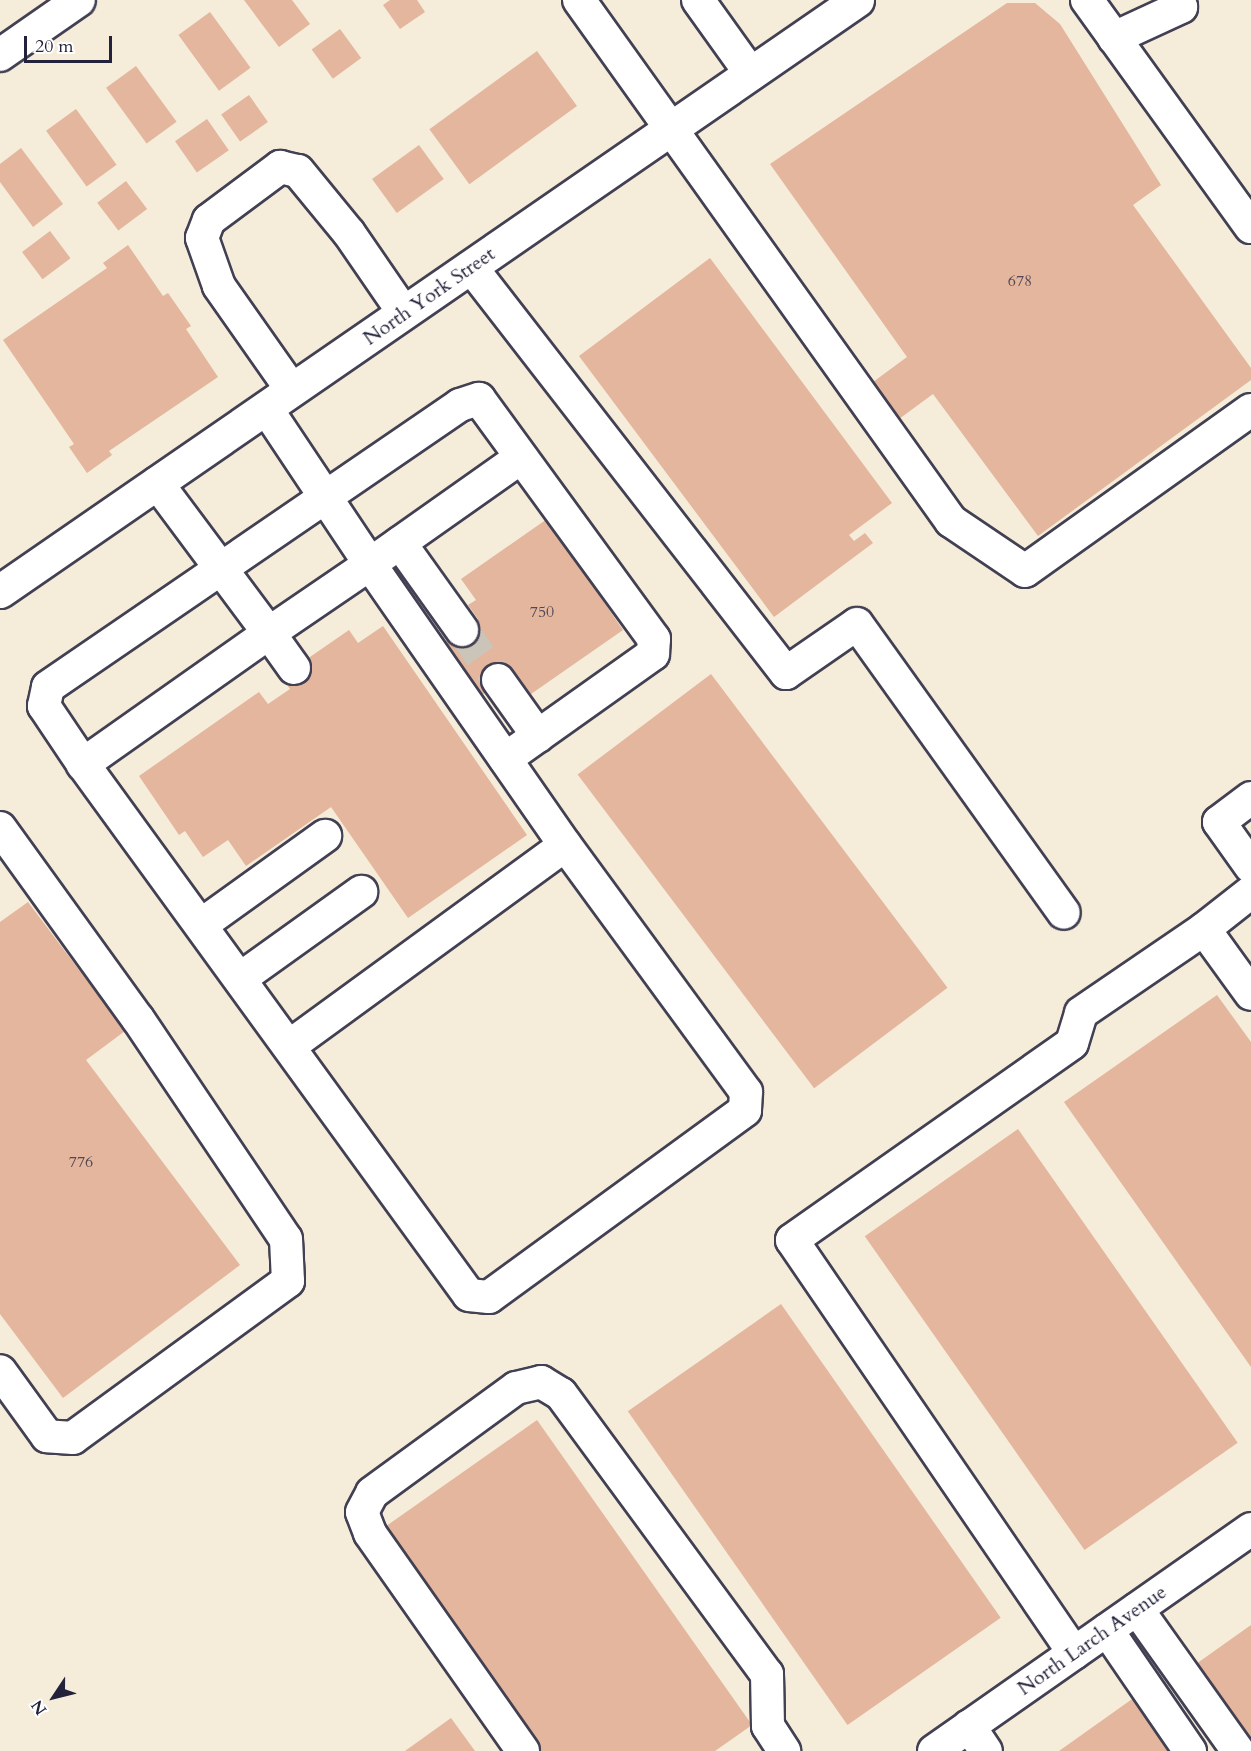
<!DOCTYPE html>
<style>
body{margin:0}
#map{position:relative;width:1251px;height:1751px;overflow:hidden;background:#f5ecd9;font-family:Cardo,serif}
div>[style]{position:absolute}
.building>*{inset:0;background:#e3b69d;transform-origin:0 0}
.minor-tunnel>*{height:32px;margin-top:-16px;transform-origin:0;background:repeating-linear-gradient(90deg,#cbc4b9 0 32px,transparent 0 48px)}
.roads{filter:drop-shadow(2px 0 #424053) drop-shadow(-2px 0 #424053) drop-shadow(0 2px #424053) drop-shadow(0 -2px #424053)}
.minor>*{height:32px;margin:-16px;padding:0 16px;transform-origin:16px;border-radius:16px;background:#fff}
.major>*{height:33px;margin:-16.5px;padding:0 16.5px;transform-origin:16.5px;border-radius:16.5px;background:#fff}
span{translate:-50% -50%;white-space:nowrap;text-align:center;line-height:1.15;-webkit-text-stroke:4.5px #fff;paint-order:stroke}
.number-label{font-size:16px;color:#524754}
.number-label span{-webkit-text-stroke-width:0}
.street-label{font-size:20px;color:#22223b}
.north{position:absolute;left:24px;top:1667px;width:60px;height:60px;-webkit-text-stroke:4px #fff;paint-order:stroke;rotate:235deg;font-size:16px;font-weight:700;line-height:24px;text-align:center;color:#22223b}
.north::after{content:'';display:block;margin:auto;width:21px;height:27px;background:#22223b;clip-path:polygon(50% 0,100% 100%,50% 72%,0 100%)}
.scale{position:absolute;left:24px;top:36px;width:88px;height:27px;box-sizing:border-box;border:3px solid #22223b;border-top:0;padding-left:8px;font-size:18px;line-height:21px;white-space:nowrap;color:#22223b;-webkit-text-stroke:4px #fff;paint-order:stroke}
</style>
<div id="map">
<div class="building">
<div style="clip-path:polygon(244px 0,292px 0,310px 24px,279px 47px)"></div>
<div style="clip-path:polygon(390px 0,417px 0,425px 12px,400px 29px,383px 5px)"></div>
<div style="clip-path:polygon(1007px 3px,1035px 3px,1060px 24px,1161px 185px,1133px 205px,1251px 368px,1251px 380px,1038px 536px,933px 394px,899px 419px,873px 382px,907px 357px,770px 164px)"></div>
<div style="left:210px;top:12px;width:69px;height:39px;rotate:54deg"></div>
<div style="left:340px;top:29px;width:36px;height:35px;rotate:54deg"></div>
<div style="left:537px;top:51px;width:68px;height:133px;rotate:54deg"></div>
<div style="left:136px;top:66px;width:69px;height:37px;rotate:54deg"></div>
<div style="left:249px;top:95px;width:33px;height:34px;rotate:55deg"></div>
<div style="left:76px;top:109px;width:69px;height:37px;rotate:54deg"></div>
<div style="left:207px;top:119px;width:38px;height:39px;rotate:55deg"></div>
<div style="left:419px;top:145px;width:42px;height:58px;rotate:54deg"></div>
<div style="clip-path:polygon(21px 148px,63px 204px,33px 227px,0 182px,0 164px)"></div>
<div style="left:126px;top:181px;width:35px;height:36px;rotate:53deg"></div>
<div style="left:50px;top:231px;width:34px;height:35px;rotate:53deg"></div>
<div style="clip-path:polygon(128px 245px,163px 296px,168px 293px,191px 326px,186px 329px,218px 377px,109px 451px,112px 455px,87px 473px,69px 447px,74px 444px,3px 340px,107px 268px,103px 263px)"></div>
<div style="clip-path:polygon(710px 258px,892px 503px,849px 535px,854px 541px,865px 533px,873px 543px,774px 617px,579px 356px)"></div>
<div style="clip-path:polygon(547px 519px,623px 630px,531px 694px,515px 672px,482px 695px,445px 642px,478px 619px,468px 605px,476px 600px,461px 579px)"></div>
<div style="clip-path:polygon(383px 626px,527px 835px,408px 918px,331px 807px,246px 866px,228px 840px,203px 857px,185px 831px,179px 835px,139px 776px,259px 692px,268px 704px,290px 689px,281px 677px,349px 630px,358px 643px)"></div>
<div style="left:711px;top:674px;width:393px;height:167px;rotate:53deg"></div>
<div style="clip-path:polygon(28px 902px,125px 1031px,86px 1060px,240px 1265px,63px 1398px,0 1314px,0 922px)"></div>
<div style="clip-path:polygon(1217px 995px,1251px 1042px,1251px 1367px,1064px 1102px)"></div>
<div style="left:1018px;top:1129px;width:383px;height:187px;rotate:55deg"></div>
<div style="left:781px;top:1304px;width:383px;height:187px;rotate:55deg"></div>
<div style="clip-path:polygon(537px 1420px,752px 1725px,715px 1751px,539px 1751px,382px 1529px)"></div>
<div style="clip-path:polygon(1251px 1625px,1251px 1741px,1196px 1664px)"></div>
<div style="clip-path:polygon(1135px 1697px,1173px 1751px,1059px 1751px)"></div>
<div style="clip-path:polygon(451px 1718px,475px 1751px,405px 1751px)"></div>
</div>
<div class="minor-tunnel">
<div style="left:462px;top:630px;width:62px;rotate:54.2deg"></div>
</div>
<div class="roads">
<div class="minor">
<div style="left:579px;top:0;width:640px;rotate:54.47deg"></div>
<div style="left:951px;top:521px;width:89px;rotate:34deg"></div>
<div style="left:1025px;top:571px;width:277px;rotate:-35.5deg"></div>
<div style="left:698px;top:0;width:91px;rotate:54.4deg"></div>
<div style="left:1087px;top:0;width:280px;rotate:54.2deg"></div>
<div style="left:1114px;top:38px;width:74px;rotate:-24.8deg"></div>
<div style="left:1181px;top:7px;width:9px;rotate:-126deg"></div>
<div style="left:0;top:55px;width:96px;rotate:-34.8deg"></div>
<div style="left:471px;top:267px;width:514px;rotate:52.19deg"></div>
<div style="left:786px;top:673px;width:86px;rotate:-34.6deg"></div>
<div style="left:857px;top:624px;width:355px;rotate:54.4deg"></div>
<div style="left:292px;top:390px;width:127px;rotate:-125.1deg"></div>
<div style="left:219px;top:286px;width:51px;rotate:-109.5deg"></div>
<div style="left:202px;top:238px;width:19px;rotate:-69deg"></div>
<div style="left:209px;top:220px;width:89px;rotate:-36.7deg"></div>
<div style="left:280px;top:167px;width:18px;rotate:13deg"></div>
<div style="left:298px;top:171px;width:80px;rotate:50.6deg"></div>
<div style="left:349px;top:233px;width:97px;rotate:55.5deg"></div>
<div style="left:157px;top:483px;width:187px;rotate:53.3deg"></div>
<div style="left:269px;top:633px;width:122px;rotate:-34.3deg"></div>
<div style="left:370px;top:564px;width:187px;rotate:-123.7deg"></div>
<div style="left:400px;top:543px;width:107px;rotate:54.5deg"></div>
<div style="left:294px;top:668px;width:43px;rotate:-125.5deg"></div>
<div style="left:269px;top:633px;width:228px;rotate:144.8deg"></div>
<div style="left:83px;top:764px;width:656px;rotate:53.99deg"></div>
<div style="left:469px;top:1295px;width:20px;rotate:6deg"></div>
<div style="left:489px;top:1297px;width:317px;rotate:-36.1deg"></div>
<div style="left:745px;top:1110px;width:18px;rotate:-87deg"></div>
<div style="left:746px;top:1092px;width:306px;rotate:-126.2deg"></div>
<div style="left:565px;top:845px;width:342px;rotate:-124.8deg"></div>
<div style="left:370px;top:564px;width:184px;rotate:-35.2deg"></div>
<div style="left:498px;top:680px;width:69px;rotate:54.5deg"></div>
<div style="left:83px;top:764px;width:70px;rotate:-123.9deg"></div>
<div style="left:44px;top:706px;width:19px;rotate:-78deg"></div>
<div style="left:48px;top:687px;width:499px;rotate:-34.4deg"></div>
<div style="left:460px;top:405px;width:20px;rotate:-18deg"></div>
<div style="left:479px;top:399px;width:297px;rotate:53.9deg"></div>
<div style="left:654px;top:639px;width:15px;rotate:94deg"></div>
<div style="left:653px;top:654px;width:181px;rotate:144.6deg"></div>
<div style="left:1251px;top:798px;width:40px;rotate:143deg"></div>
<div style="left:1219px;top:822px;width:55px;rotate:54.6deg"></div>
<div style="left:0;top:828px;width:236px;rotate:54.2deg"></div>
<div style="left:138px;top:1019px;width:265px;rotate:56.1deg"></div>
<div style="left:286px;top:1239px;width:42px;rotate:87.3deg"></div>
<div style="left:288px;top:1281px;width:266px;rotate:143.9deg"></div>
<div style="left:73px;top:1438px;width:26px;rotate:-176deg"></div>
<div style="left:47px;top:1436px;width:80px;rotate:-125.9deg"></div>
<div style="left:1251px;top:892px;width:60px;rotate:141.8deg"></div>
<div style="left:1204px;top:929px;width:80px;rotate:54.1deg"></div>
<div style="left:201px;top:925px;width:153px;rotate:-35.7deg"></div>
<div style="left:241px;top:978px;width:148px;rotate:-35.6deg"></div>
<div style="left:291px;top:1045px;width:339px;rotate:-36.1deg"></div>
<div style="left:1137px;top:1609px;width:174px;rotate:54.6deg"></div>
<div style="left:1107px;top:1630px;width:147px;rotate:55.6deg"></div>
<div style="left:1074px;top:1653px;width:500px;rotate:-124.33deg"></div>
<div style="left:792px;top:1240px;width:342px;rotate:-35.1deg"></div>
<div style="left:1072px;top:1043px;width:31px;rotate:-73deg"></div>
<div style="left:1081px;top:1013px;width:149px;rotate:-34.3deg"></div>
<div style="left:969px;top:1726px;width:30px;rotate:56deg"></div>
<div style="left:523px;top:1751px;width:266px;rotate:-125.1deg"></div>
<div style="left:370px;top:1533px;width:22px;rotate:-111deg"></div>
<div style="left:362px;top:1512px;width:21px;rotate:-62deg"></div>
<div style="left:372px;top:1493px;width:178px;rotate:-36.1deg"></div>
<div style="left:516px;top:1388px;width:26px;rotate:-13deg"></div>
<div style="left:541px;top:1382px;width:23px;rotate:31deg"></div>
<div style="left:561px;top:1394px;width:348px;rotate:53.7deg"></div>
<div style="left:767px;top:1674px;width:52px;rotate:88.9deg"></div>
<div style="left:768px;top:1726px;width:30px;rotate:57deg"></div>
<div style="left:934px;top:1751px;width:387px;rotate:-35deg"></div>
</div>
<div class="major">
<div style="left:0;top:591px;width:1041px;rotate:-34.59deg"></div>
</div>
</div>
<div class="number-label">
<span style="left:1020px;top:281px">678</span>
<span style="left:542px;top:612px">750</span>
<span style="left:81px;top:1162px">776</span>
</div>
<div class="street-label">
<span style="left:429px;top:296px;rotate:-35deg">North York Street</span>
<span style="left:1092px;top:1640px;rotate:-35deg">North Larch Avenue</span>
</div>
<div class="north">N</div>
<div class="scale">20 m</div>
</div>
